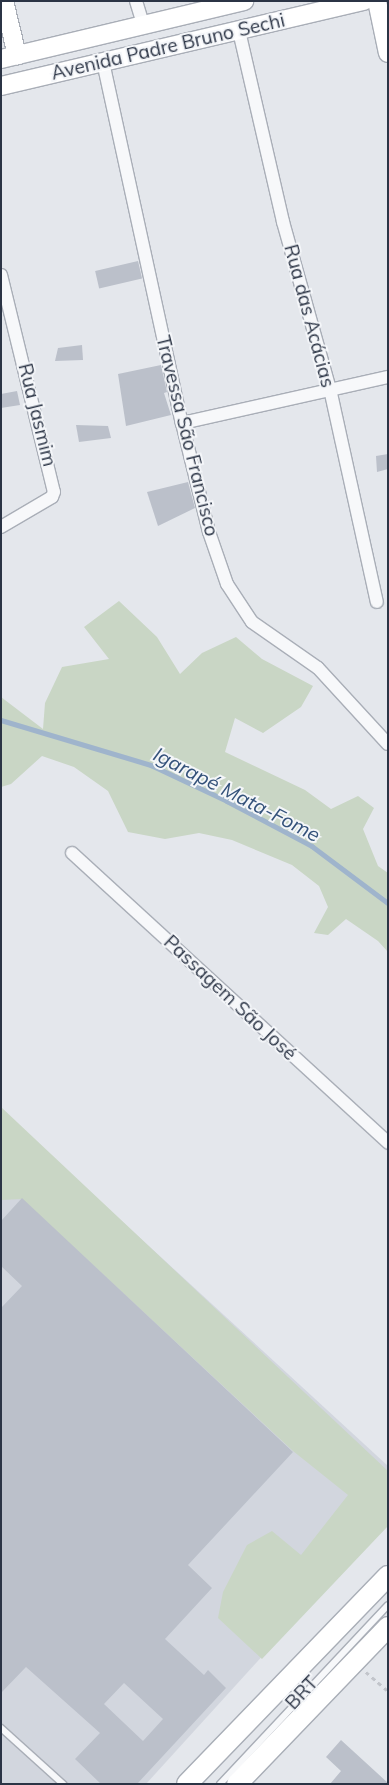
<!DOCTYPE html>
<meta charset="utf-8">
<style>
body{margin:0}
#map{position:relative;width:389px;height:1785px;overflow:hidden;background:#e4e7ec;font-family:Mulish,sans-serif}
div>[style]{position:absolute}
.built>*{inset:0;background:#d2d6de}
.green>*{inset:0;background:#c9d6c5}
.stream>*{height:4.5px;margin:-2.25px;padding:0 2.25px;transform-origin:2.25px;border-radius:2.25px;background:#9fb4cc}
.building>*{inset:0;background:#bbc0ca;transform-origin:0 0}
.path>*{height:2.5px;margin-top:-1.25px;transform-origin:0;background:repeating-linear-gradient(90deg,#c2c5cb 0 4px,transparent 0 8px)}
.roads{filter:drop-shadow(1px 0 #a9aeb7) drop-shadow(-1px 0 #a9aeb7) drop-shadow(0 1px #a9aeb7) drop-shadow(0 -1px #a9aeb7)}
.lane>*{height:6px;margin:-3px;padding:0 3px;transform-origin:3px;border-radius:3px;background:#f7f8fa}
.street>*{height:12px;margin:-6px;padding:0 6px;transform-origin:6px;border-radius:6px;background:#f7f8fa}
.secondary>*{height:18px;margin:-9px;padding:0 9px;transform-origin:9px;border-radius:9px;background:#fff}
.primary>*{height:20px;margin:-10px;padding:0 10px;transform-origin:10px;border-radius:10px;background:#fff}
span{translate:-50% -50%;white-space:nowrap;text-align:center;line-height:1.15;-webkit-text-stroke:4px #f4f6f9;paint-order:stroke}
.street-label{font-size:19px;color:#2b3445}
.water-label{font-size:20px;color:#34527a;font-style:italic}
.frame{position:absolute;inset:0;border:2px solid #2b3445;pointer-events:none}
</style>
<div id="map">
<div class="built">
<div style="clip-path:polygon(1px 1110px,388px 1466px,388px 1518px,146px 1784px,1px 1784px)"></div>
</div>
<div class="green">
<div style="clip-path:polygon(119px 601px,157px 637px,180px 674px,202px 653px,236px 637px,262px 659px,313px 686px,301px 707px,263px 733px,235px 718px,225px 752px,305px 790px,331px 809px,358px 796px,374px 808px,363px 829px,378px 866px,388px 873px,388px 952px,378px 941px,346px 919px,328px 935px,314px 933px,328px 907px,319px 886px,292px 865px,232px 840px,199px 833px,165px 839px,128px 832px,108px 791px,74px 767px,42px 756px,11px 784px,1px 787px,1px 697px,43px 729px,45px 703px,62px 667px,109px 659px,84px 627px)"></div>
<div style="clip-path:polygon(1px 1107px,388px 1471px,388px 1526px,262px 1659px,218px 1618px,223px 1592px,247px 1545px,272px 1531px,301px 1555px,348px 1495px,293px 1451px,22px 1199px,1px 1200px)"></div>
</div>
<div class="stream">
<div style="left:1px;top:720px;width:157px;rotate:16.7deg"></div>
<div style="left:151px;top:765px;width:84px;rotate:25.3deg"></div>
<div style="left:227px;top:801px;width:96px;rotate:27.9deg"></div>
<div style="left:312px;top:846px;width:95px;rotate:36.9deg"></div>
</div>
<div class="building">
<div style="left:138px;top:261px;width:18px;height:44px;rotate:77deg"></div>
<div style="clip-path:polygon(82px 345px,83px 360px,55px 361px,58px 348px)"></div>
<div style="clip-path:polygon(161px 365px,167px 392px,164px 393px,171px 415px,126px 426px,118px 374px)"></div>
<div style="clip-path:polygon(17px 391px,20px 405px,1px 408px,1px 394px)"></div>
<div style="clip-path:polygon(76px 425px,108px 426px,111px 438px,79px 442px)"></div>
<div style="clip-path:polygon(388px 454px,388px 469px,377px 472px,376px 456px)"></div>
<div style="clip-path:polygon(188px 482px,195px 508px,158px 526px,147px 492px)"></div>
<div style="clip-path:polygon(evenodd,22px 1198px,293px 1452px,188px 1565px,212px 1588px,165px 1639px,204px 1675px,208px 1670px,226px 1688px,137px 1784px,101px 1784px,75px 1759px,100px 1733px,26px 1667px,1px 1693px,1px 1308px,22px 1286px,1px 1266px,1px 1221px,22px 1198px,124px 1683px,163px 1719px,143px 1741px,104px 1704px,124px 1683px)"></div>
<div style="clip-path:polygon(341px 1740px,388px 1783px,388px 1784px,330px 1784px,341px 1771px,326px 1757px)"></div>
</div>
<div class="path">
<div style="left:366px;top:1672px;width:29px;rotate:41deg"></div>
</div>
<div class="roads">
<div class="lane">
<div style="left:1px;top:1728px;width:84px;rotate:42.1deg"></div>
<div style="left:220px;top:1784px;width:245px;rotate:-46.8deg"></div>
</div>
<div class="street">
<div style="left:136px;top:1px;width:24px;rotate:73deg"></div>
<div style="left:239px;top:31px;width:196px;rotate:77deg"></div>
<div style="left:283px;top:222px;width:173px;rotate:74.3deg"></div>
<div style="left:330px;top:389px;width:218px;rotate:77.6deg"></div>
<div style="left:103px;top:62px;width:370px;rotate:77.7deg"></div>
<div style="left:182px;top:423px;width:112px;rotate:76.1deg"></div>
<div style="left:209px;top:532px;width:55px;rotate:70.9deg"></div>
<div style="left:227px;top:584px;width:45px;rotate:56.7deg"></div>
<div style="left:252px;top:622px;width:80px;rotate:34.9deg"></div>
<div style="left:318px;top:668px;width:103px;rotate:47.4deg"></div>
<div style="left:1px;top:275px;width:223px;rotate:76.3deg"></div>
<div style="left:54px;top:492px;width:5px;rotate:112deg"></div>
<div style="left:52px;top:497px;width:59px;rotate:149.5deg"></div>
<div style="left:182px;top:423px;width:211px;rotate:-12.6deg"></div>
<div style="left:72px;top:853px;width:429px;rotate:42.5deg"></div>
</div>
<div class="secondary">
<div style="left:4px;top:1px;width:56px;rotate:76.5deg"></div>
<div style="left:377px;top:1px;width:53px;rotate:78.1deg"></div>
<div style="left:1px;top:59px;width:250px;rotate:-13.4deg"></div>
<div style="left:1px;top:86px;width:373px;rotate:-13.2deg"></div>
</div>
<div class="primary">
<div style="left:187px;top:1784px;width:289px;rotate:-46deg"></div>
<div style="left:237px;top:1784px;width:218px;rotate:-46.1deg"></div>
</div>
</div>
<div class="street-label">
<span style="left:168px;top:47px;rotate:-13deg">Avenida Padre Bruno Sechi</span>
<span style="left:309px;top:316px;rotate:75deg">Rua das Acácias</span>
<span style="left:37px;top:415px;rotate:76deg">Rua Jasmim</span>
<span style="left:187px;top:436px;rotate:76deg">Travessa São Francisco</span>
<span style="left:230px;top:998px;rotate:43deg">Passagem São José</span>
<span style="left:302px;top:1693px;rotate:-47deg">BRT</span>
</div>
<div class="water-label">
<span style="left:237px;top:794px;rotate:27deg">Igarapé Mata-Fome</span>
</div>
<div class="frame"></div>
</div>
